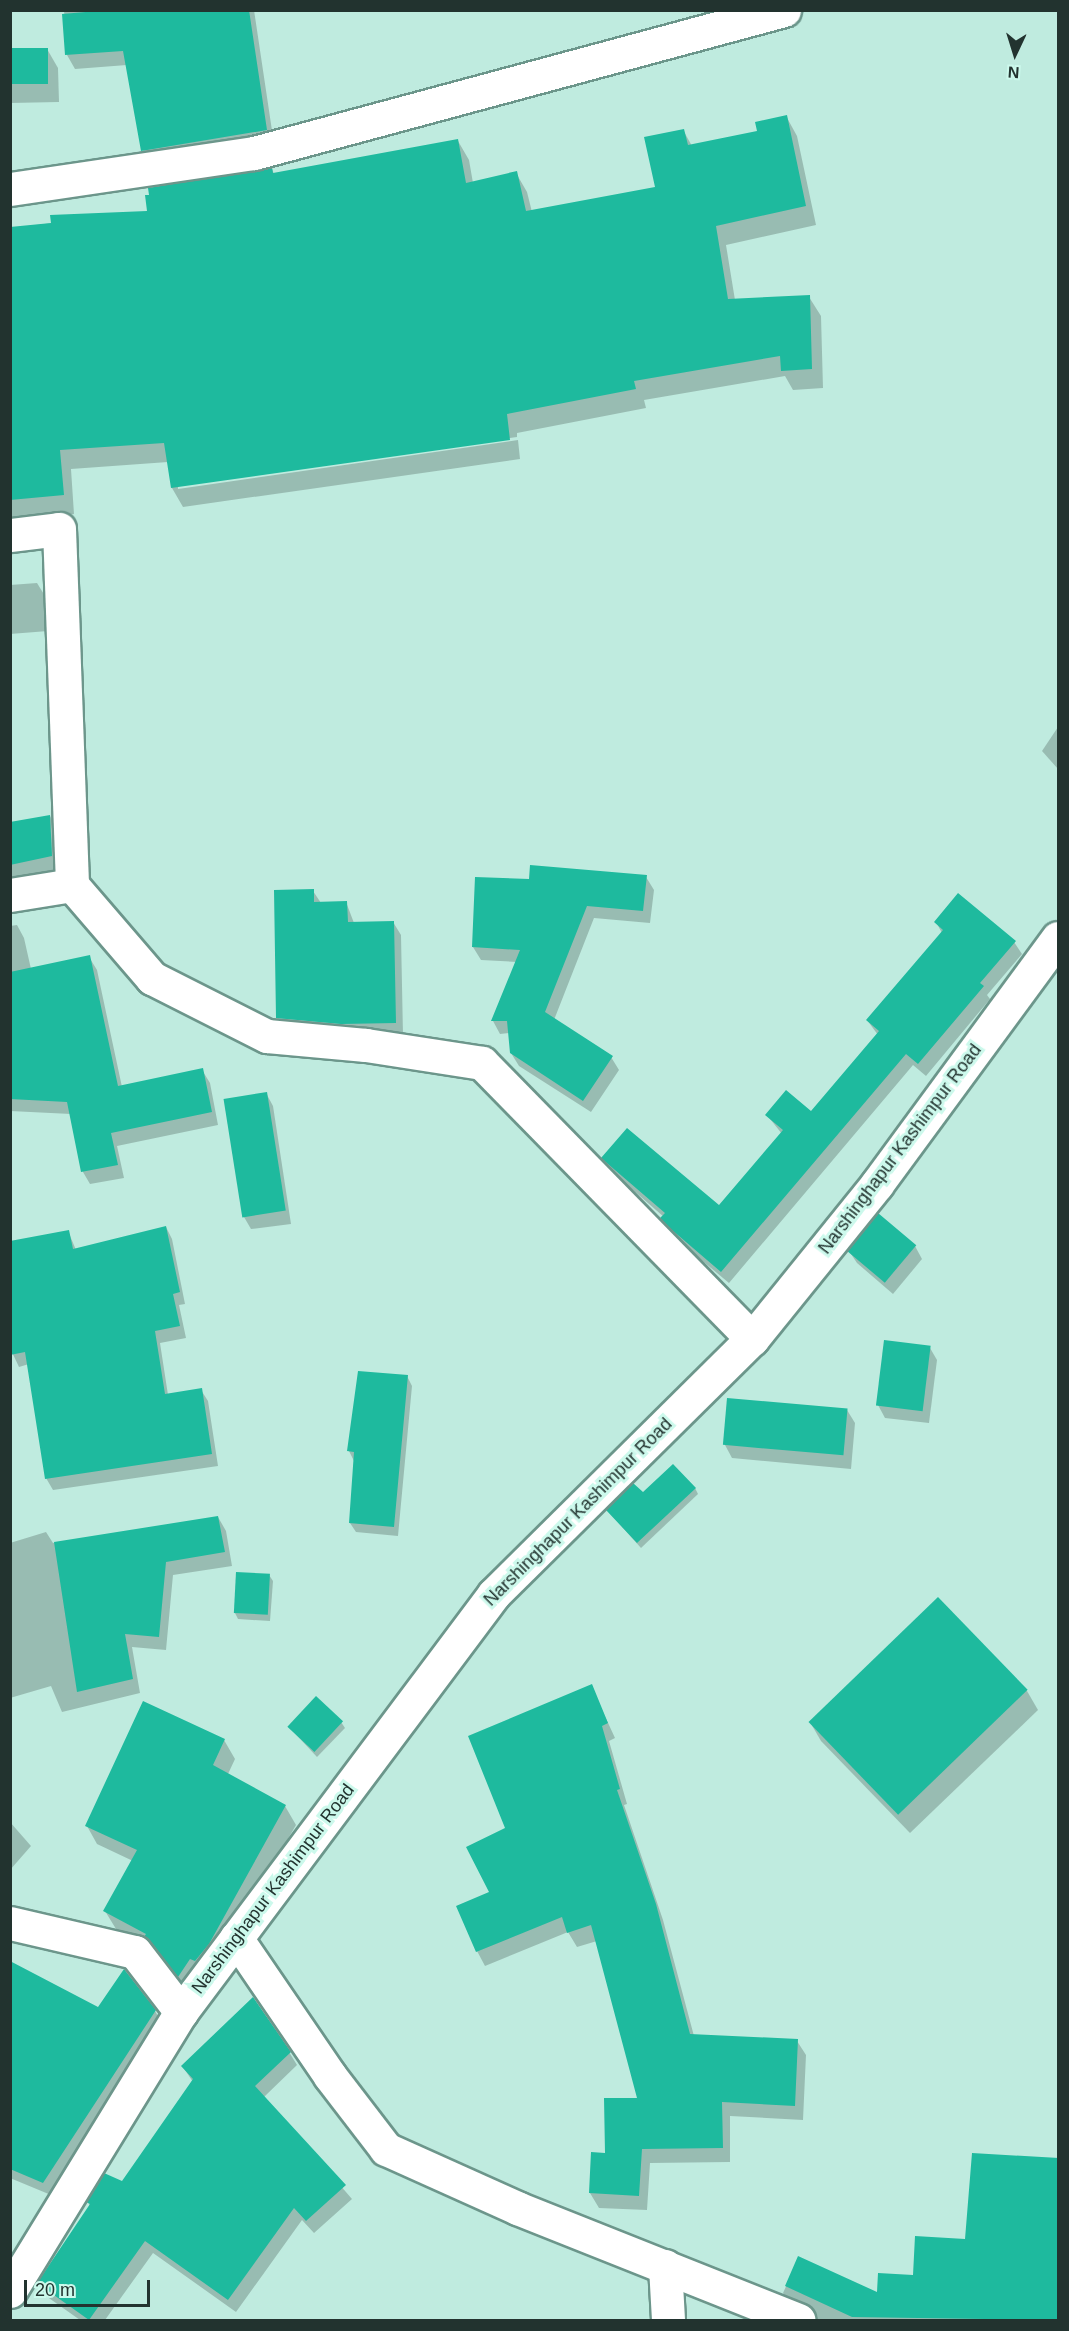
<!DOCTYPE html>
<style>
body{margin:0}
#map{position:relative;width:1069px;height:2331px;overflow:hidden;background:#bfebdf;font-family:Helvetica,sans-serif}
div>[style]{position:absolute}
.shadow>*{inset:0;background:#0003}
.building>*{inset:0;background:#1eba9e;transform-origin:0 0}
.roads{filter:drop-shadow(2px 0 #6c968b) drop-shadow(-2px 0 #6c968b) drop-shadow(0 2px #6c968b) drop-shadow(0 -2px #6c968b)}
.street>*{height:33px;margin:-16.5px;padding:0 16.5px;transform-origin:16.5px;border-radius:16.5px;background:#fff}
.secondary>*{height:33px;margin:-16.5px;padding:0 16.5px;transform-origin:16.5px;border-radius:16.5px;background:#fff}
span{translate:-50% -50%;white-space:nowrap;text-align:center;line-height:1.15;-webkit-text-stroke:6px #ccf9ec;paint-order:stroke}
.street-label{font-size:18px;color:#22332f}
.frame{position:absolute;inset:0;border:12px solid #22332f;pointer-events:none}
.north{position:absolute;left:985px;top:24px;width:60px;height:60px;-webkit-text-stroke:4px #ccf9ec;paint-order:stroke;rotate:184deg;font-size:16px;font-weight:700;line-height:24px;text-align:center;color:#22332f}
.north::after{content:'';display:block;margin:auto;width:21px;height:27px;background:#22332f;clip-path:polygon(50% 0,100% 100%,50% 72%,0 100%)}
.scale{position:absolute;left:24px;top:2280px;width:126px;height:27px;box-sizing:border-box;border:3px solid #22332f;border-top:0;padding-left:8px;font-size:18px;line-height:21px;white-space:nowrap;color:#22332f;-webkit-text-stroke:4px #ccf9ec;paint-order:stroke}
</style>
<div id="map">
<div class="shadow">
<div style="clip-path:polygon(64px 10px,254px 10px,274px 144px,151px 165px,143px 150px,127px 65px,75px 69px,67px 55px)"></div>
<div style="clip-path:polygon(10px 49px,47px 49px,58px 68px,59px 102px,10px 103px)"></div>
<div style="clip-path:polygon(786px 116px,797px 136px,816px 225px,726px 245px,735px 300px,809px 297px,821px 316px,823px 388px,793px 390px,785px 376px,644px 400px,646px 408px,517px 433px,517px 437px,178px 486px,178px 489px,518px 440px,520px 459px,183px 507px,172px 488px,168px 462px,71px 469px,74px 514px,10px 520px,10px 228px,149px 212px,272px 169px,274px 174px,458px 141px,469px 160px,473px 183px,516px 173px,527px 192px,532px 212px,657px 188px,683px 130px,692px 146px,759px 132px)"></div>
<div style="clip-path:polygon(37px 583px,45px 596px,48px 631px,10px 634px,10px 585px)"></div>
<div style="clip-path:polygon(1058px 727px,1058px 769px,1042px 751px)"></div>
<div style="clip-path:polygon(50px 816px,57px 829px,59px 869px,11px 878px,10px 824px)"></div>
<div style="clip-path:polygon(646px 877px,654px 890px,650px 923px,594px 918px,554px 1020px,611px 1057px,619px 1070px,591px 1112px,519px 1066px,511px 1053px,509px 1033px,500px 1034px,493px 1021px,517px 962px,481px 960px,473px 947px,531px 880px)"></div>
<div style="clip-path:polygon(313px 891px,321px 903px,346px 902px,354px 923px,393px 922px,401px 935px,403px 1035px,285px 1030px,277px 1018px)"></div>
<div style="clip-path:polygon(936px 922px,1014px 942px,1022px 954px,987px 995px,990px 999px,926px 1076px,913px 1065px,729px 1283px,681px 1243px,669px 1231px,664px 1217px,610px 1170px,603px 1158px,719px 1207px,782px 1134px,767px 1115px,811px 1113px,878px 1035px,867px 1020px,942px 933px)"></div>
<div style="clip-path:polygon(17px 925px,24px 938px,31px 969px,89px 957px,97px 970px,122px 1087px,202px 1070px,210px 1083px,218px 1125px,117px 1146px,124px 1178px,90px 1184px,83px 1172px,71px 1114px,10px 1111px,10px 926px)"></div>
<div style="clip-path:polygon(266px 1093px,273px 1106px,291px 1224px,251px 1229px,244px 1217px)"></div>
<div style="clip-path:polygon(878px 1215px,915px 1246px,922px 1259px,893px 1294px,857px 1263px,849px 1251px)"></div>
<div style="clip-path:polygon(166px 1227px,172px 1239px,185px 1304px,179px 1305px,186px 1338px,160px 1343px,168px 1395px,201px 1390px,208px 1401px,218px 1466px,53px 1490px,46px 1478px,29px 1364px,19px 1367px,10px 1348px,68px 1231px,76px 1250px)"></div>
<div style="clip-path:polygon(930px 1348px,937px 1360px,929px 1423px,885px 1418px,878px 1405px)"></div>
<div style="clip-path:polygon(407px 1376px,412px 1386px,398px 1536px,356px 1532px,350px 1523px,354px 1461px,349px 1451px)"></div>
<div style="clip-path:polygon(847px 1410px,855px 1423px,851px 1469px,732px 1458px,725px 1445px)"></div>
<div style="clip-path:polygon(695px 1488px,698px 1494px,641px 1548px,607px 1510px,643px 1494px)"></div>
<div style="clip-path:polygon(218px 1517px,226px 1531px,232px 1566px,173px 1575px,166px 1650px,132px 1647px,140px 1693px,62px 1712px,51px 1686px,10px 1698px,10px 1543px,46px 1532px,53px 1543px)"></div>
<div style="clip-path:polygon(269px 1575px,273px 1581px,270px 1621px,238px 1619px,235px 1613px)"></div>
<div style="clip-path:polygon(938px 1599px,1027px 1691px,1038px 1710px,910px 1833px,821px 1741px,810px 1722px)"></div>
<div style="clip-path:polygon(591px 1686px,615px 1738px,609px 1741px,627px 1804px,624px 1805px,663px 1920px,694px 2036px,797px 2041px,806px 2055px,803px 2120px,730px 2116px,730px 2162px,650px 2163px,647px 2210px,599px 2208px,590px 2193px,639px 2099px,597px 1941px,577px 1947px,568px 1932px,485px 1966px,477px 1951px,507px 1829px)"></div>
<div style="clip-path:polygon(341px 1722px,345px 1728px,317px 1757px,289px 1727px)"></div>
<div style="clip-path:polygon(224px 1740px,235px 1759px,228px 1774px,285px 1806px,296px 1825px,206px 1979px,189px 1995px,153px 1950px,116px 1929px,105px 1911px,133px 1861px,97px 1844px,87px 1826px)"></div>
<div style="clip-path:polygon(10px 1822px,31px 1846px,10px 1870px)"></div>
<div style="clip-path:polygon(10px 1963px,98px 2009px,155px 2011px,163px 2025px,51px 2195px,10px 2178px)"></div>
<div style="clip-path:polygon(289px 2052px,297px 2065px,264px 2097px,352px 2199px,314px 2233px,302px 2220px,236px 2312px,153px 2253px,105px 2320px,80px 2320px,46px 2296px,38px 2284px,90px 2206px,88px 2202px,123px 2183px,193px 2082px,183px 2067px)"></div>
<div style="clip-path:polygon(1058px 2159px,1058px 2320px,811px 2320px,795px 2313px,783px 2293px,799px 2258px,878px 2295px,915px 2276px,966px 2241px)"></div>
</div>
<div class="building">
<div style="clip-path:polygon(109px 10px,249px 10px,267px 130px,141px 151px,123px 51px,65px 55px,62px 14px)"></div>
<div style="left:10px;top:48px;width:38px;height:36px"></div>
<div style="clip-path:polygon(787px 115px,806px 206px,716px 226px,728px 299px,810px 295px,812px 369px,781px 371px,780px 356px,634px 381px,636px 389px,507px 414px,510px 440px,171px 488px,164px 443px,60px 450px,64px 495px,10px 500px,10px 227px,51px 223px,50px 215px,147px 211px,145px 195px,149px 195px,148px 188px,272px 167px,273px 173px,458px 139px,466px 183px,517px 171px,526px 211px,655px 187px,644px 137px,684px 129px,688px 145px,757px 131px,755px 122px)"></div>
<div style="clip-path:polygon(50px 815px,52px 856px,10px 865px,10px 822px)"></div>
<div style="clip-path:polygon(530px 865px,647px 875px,643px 911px,587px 906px,545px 1012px,613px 1056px,583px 1101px,510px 1053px,507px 1021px,491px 1021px,520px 950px,472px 947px,475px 877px,529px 879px)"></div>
<div style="clip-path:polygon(314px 889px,314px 902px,347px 901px,348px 922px,394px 921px,396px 1023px,341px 1024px,276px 1018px,274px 890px)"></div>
<div style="clip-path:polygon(958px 893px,1016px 941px,980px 983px,984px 986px,918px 1064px,906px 1054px,721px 1272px,672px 1230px,660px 1218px,665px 1213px,601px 1158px,627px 1128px,719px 1205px,783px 1130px,765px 1115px,786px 1090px,811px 1111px,879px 1031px,866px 1020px,943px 930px,934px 922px)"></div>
<div style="clip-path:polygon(90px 955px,118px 1086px,203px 1068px,212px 1112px,111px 1133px,118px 1165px,81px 1172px,67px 1102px,10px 1099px,10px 972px)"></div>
<div style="left:267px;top:1092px;width:120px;height:44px;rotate:81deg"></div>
<div style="left:878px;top:1213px;width:50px;height:49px;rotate:40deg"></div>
<div style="clip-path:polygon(166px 1226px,180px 1292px,173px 1294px,180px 1326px,155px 1331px,165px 1394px,202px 1388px,212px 1454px,45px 1479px,25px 1352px,10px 1355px,10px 1241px,69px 1230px,73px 1249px)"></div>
<div style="left:884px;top:1340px;width:47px;height:66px;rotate:7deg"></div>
<div style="clip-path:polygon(358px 1371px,408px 1375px,394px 1527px,349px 1523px,354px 1452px,347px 1451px)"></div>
<div style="left:727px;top:1398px;width:121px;height:47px;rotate:5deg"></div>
<div style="clip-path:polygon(673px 1464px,696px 1488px,637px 1543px,606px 1510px,633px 1483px,643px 1492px)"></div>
<div style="clip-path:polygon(218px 1516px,225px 1552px,166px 1562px,159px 1637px,125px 1634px,133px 1679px,77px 1692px,54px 1542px)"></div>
<div style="left:236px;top:1572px;width:34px;height:41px;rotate:3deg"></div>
<div style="left:938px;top:1597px;width:129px;height:180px;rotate:46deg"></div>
<div style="clip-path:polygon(592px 1684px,608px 1723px,602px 1726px,620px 1789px,617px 1790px,656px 1904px,690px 2034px,798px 2039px,795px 2106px,722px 2102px,723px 2148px,642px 2149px,639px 2196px,589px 2193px,591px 2152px,605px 2153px,604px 2098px,637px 2098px,591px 1925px,567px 1933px,562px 1917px,476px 1952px,456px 1906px,489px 1892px,466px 1847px,505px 1828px,468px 1736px)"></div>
<div style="left:316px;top:1696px;width:37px;height:42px;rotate:43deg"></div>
<div style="clip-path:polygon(143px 1701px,225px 1739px,213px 1765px,286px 1805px,209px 1944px,195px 1961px,190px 1959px,178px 1977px,144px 1937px,146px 1934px,103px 1911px,137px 1850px,85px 1826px)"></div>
<div style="clip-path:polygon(10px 1961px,98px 2007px,124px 1969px,156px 2010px,43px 2183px,10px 2169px)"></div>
<div style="clip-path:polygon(253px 1997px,291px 2052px,255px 2086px,346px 2185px,306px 2221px,294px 2208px,228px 2300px,145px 2241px,89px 2320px,37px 2283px,90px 2204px,86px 2202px,104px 2173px,122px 2181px,193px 2079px,181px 2066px)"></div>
<div style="clip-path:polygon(972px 2153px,1059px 2158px,1059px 2320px,852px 2317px,785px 2286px,798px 2256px,877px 2292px,878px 2273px,913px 2275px,915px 2236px,965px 2239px)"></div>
</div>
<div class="roads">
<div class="street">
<div style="left:10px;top:189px;width:247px;rotate:-8.4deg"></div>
<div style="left:254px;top:153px;width:549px;rotate:-15.1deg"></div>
<div style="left:10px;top:535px;width:49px;rotate:-7deg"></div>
<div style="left:59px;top:529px;width:356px;rotate:87.9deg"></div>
<div style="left:10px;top:895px;width:63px;rotate:-9.2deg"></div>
<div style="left:72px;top:885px;width:123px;rotate:49.3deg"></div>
<div style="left:152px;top:978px;width:129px;rotate:26.8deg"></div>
<div style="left:267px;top:1036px;width:99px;rotate:5.2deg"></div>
<div style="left:366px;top:1045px;width:117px;rotate:8.8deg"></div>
<div style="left:482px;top:1063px;width:386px;rotate:45.6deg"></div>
<div style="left:10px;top:1923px;width:128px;rotate:13.1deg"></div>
<div style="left:135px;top:1952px;width:76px;rotate:52.5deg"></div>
<div style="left:236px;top:1938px;width:167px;rotate:55.7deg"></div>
<div style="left:330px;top:2076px;width:92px;rotate:52.5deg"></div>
<div style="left:386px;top:2149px;width:144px;rotate:24.2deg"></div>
<div style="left:517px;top:2208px;width:303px;rotate:21.7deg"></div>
<div style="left:665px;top:2266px;width:54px;rotate:86.8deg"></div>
</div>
<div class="secondary">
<div style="left:10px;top:2291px;width:327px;rotate:-58.5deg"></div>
<div style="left:181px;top:2012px;width:522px;rotate:-53.17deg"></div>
<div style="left:494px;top:1594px;width:363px;rotate:-44.7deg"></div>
<div style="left:752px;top:1339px;width:199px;rotate:-51.1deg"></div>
<div style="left:877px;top:1184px;width:305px;rotate:-53.7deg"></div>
</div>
</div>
<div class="street-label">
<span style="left:900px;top:1149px;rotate:-53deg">Narshinghapur Kashimpur Road</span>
<span style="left:578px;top:1512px;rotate:-45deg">Narshinghapur Kashimpur Road</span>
<span style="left:273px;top:1889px;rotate:-53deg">Narshinghapur Kashimpur Road</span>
</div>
<div class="frame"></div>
<div class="north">N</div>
<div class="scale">20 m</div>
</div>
